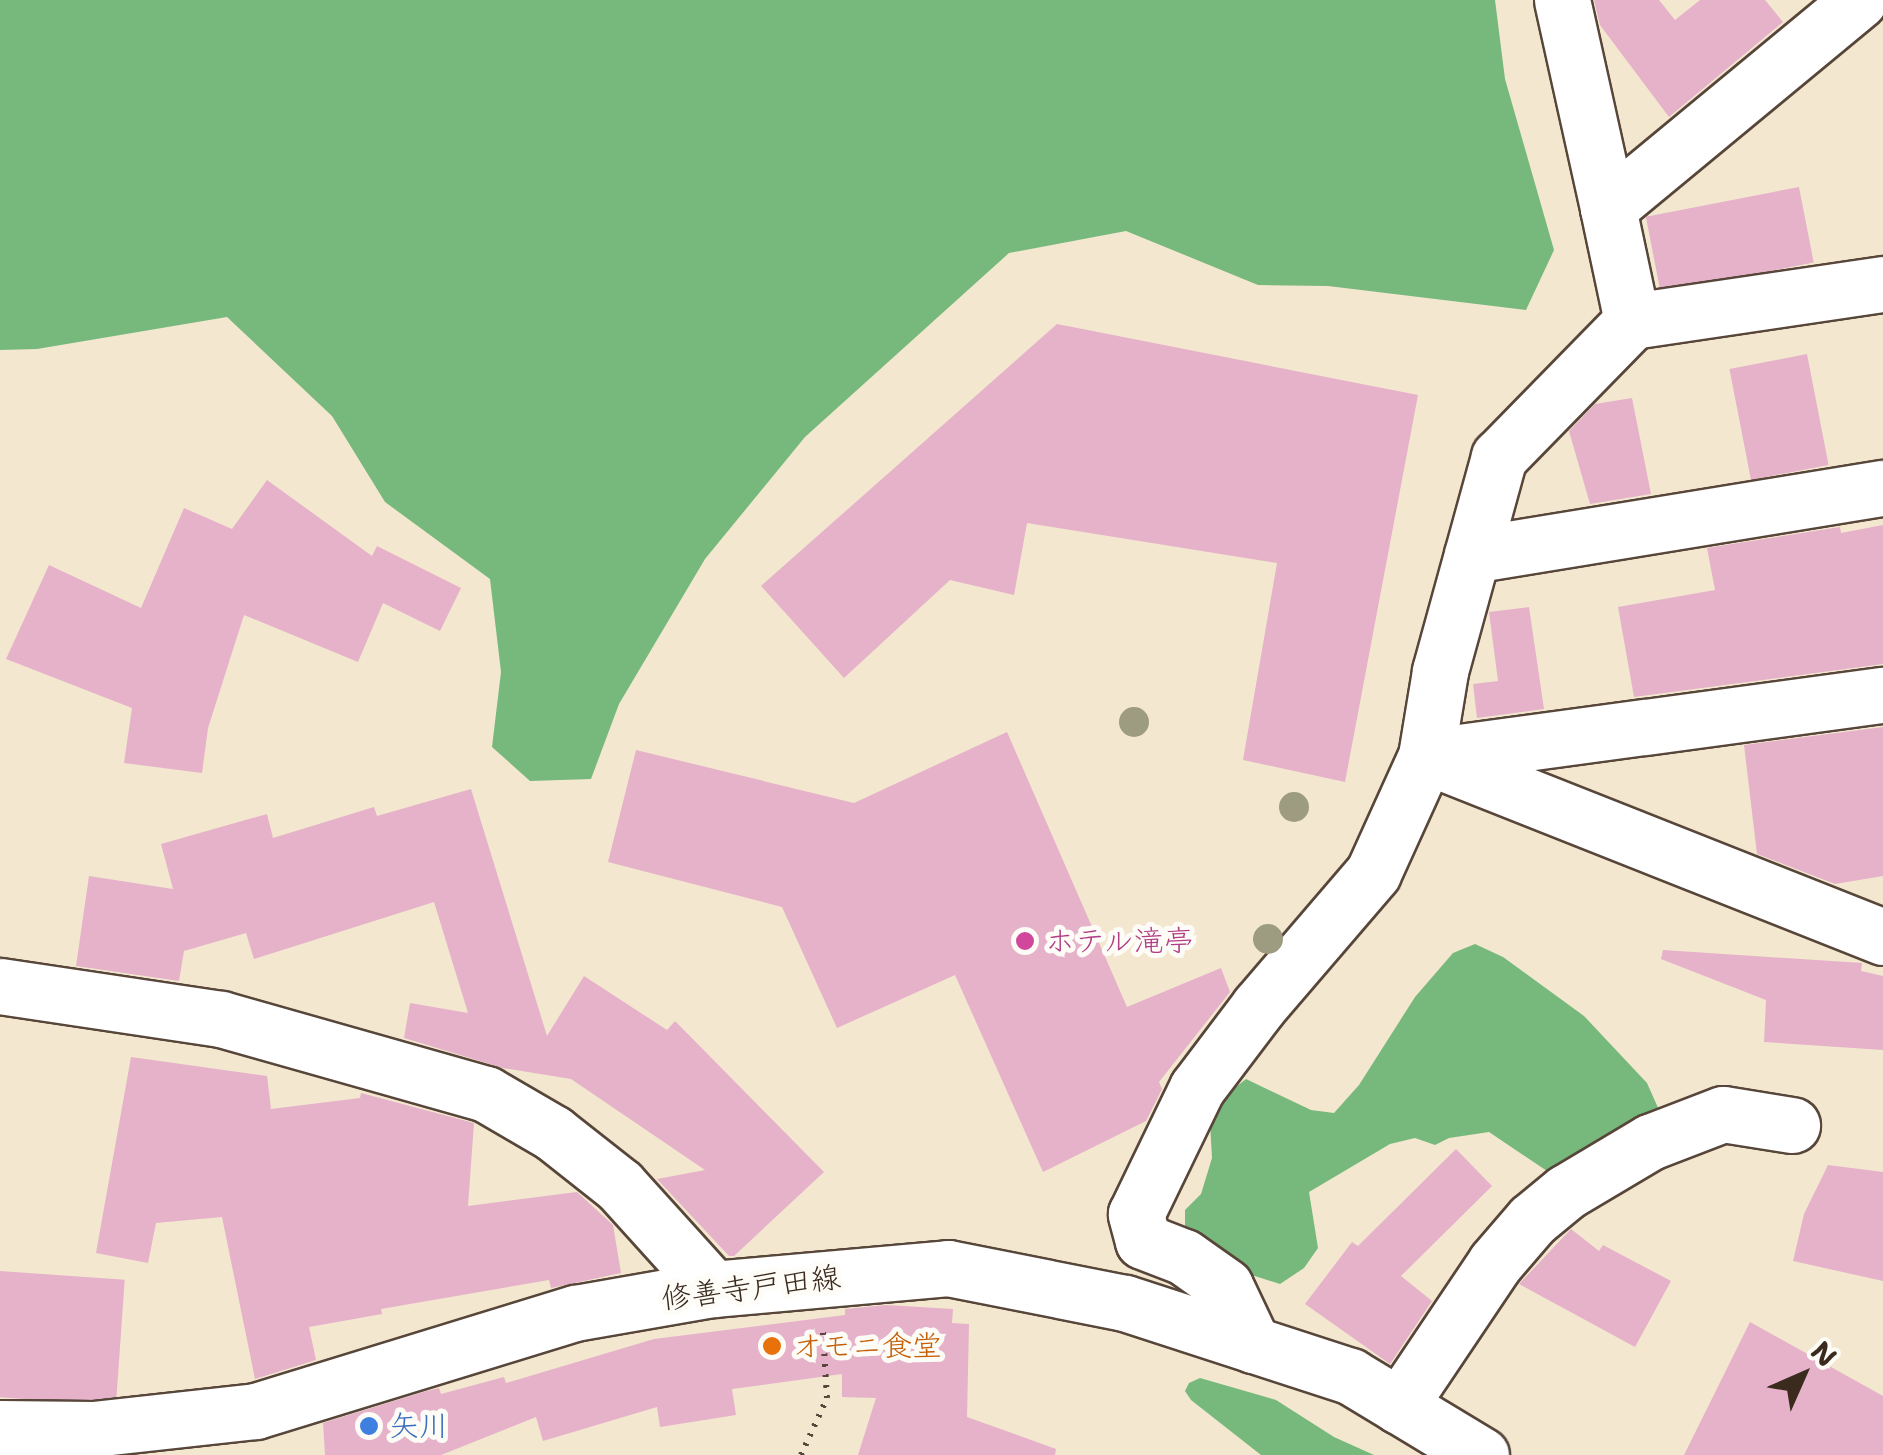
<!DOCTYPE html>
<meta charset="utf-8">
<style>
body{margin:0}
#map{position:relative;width:1883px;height:1455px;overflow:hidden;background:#f3e7cf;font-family:"Shantell Sans","Klee One",sans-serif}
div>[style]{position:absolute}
.forest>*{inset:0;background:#77b97c}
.building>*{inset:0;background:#e5b2ca;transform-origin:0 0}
.path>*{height:6px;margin-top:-3px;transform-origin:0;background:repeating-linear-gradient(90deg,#574639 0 2.5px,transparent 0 10.5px)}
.roads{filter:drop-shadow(2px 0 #574639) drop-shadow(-2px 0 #574639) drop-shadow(0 2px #574639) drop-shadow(0 -2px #574639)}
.minor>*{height:55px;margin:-27.5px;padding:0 27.5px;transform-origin:27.5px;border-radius:27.5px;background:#fff}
.major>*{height:55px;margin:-27.5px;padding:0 27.5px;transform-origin:27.5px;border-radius:27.5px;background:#fff}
.trees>*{width:30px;height:30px;margin:-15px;border-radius:50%;background:#9d9c81}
.dots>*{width:28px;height:28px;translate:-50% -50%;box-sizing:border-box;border:5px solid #fdfcf7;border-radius:50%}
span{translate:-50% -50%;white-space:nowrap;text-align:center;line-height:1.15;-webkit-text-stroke:10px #fdfcf7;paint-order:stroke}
.hotel-label{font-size:30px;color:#b23c85}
.left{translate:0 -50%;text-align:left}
.street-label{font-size:30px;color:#3b2a1e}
.food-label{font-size:30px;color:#c56008}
.shop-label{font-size:30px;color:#366cbe}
.north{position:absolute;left:1753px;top:1325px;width:100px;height:100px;-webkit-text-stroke:8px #fdfcf7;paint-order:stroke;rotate:45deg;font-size:28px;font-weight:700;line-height:40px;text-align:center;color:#3b2a1e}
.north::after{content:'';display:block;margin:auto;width:35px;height:45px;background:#3b2a1e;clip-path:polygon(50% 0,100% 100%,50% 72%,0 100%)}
</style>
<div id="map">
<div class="forest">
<div style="clip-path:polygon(0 0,1495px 0,1505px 79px,1554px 250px,1526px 310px,1328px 286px,1258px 285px,1126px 231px,1009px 253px,805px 437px,705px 559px,619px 704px,591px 779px,530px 781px,492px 747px,501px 672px,490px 579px,385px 502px,332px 416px,227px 317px,37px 349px,0 350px)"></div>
<div style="clip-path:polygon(1475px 944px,1503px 957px,1584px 1016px,1647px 1083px,1659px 1110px,1560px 1169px,1547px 1171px,1489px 1132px,1449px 1138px,1435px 1145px,1415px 1138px,1390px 1144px,1309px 1192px,1318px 1248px,1304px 1268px,1280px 1284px,1198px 1258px,1185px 1242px,1185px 1210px,1201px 1194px,1212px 1158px,1210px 1123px,1221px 1099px,1246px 1079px,1311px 1110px,1334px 1113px,1359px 1085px,1415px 997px,1453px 953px)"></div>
<div style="clip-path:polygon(1200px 1378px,1276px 1400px,1334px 1437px,1374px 1455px,1261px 1455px,1191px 1400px,1185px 1391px,1189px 1383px)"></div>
</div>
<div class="building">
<div style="clip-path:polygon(1594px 0,1659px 0,1675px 20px,1700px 0,1765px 0,1783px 22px,1669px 117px,1600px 25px)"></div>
<div style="left:1799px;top:187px;width:77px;height:156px;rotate:79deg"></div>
<div style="clip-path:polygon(1057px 324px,1418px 395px,1345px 782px,1243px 760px,1277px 563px,1027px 523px,1014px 595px,950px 580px,844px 678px,761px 586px)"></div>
<div style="left:1807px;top:354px;width:113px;height:79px;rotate:79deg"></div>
<div style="clip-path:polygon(1632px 398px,1651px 494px,1590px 504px,1569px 431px,1595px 404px)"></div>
<div style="clip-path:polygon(267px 480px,372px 556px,377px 546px,461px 588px,440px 631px,383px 603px,358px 662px,244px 615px,208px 728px,202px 773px,124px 763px,132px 708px,6px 659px,49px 565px,141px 608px,184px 508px,232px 529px)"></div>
<div style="clip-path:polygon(1883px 525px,1883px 664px,1634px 697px,1618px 607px,1715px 590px,1707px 548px,1840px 527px,1841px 533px)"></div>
<div style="clip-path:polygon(1529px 607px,1544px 709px,1477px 718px,1473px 684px,1498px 681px,1489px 612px)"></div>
<div style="clip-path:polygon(1883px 727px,1883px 876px,1835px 884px,1757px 854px,1744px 745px)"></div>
<div style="clip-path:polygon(1007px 732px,1127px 1007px,1221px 968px,1230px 992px,1159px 1082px,1162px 1089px,1146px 1121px,1043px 1172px,955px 975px,837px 1028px,782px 907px,608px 862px,636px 750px,854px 803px)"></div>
<div style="clip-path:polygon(471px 789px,547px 1036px,584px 976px,667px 1030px,675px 1021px,824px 1172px,734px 1256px,729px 1256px,657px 1179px,705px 1170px,571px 1079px,503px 1068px,404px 1038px,410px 1003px,468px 1013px,434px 902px,254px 959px,246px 933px,184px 951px,179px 981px,76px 966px,89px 876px,173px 889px,161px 844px,267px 814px,273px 838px,374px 807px,377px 816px)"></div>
<div style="clip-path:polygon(1663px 950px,1862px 963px,1861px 971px,1883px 976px,1883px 1050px,1764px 1042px,1766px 1000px,1661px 959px)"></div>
<div style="clip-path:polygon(131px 1057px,267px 1076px,271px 1109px,360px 1098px,361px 1093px,474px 1123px,468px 1206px,577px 1192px,613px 1225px,621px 1273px,551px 1288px,549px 1280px,381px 1309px,382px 1314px,309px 1327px,316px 1360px,255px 1379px,222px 1217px,156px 1223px,148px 1263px,96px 1253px)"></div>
<div style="clip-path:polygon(1456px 1149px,1492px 1186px,1401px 1276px,1432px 1301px,1390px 1364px,1305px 1304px,1352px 1242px,1358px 1246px)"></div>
<div style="clip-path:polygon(1828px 1165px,1883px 1172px,1883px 1281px,1793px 1261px,1804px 1214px)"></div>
<div style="clip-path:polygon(1571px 1229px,1599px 1251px,1603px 1245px,1671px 1281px,1635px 1347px,1519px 1284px)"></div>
<div style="left:0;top:1271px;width:125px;height:126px;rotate:4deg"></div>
<div style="clip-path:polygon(886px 1305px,953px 1309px,952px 1323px,969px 1324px,967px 1417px,1056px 1449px,1055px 1455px,858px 1455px,876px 1398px,842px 1397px,842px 1374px,732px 1389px,736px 1415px,660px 1427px,657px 1407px,543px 1441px,536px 1417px,441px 1455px,325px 1455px,323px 1423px,423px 1392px,439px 1388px,441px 1394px,504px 1377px,506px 1383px,654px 1339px,845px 1315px,845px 1309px)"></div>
<div style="clip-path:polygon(1750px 1322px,1883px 1396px,1883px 1455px,1684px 1455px)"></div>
</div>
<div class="path">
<div style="left:801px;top:1455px;width:63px;rotate:-65.5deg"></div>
<div style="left:827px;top:1398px;width:66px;rotate:-93.5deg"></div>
</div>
<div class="roads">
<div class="minor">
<div style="left:1562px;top:0;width:213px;rotate:77.5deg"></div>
<div style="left:1632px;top:321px;width:116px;rotate:-102deg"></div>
<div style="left:1608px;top:208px;width:326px;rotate:-39.6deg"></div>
<div style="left:1472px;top:555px;width:416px;rotate:-9.3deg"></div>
<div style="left:1426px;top:756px;width:492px;rotate:21.6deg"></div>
<div style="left:1430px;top:756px;width:457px;rotate:-7.7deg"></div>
<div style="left:0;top:986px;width:223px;rotate:8.5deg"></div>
<div style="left:221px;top:1019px;width:275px;rotate:15.8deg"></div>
<div style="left:486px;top:1094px;width:78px;rotate:30.2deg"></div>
<div style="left:553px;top:1133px;width:85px;rotate:38.3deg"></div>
<div style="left:620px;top:1186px;width:139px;rotate:47.9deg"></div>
<div style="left:1253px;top:1345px;width:65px;rotate:-115.4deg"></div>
<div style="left:1225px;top:1286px;width:50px;rotate:-144.7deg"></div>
<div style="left:1184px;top:1257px;width:44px;rotate:-158.7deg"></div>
<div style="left:1143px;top:1241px;width:28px;rotate:-105deg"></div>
<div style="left:1136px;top:1214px;width:140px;rotate:-64.2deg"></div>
<div style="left:1197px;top:1088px;width:103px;rotate:-52.9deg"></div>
<div style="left:1259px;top:1006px;width:175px;rotate:-49.4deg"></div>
<div style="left:1373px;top:873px;width:128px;rotate:-65.6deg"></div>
<div style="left:1426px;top:756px;width:86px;rotate:-80.6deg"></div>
<div style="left:1440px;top:671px;width:222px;rotate:-74.6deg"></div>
<div style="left:1499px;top:457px;width:190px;rotate:-45.6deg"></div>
<div style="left:1632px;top:321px;width:254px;rotate:-8.4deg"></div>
<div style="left:1399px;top:1406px;width:172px;rotate:-56.1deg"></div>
<div style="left:1495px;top:1263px;width:57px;rotate:-49.3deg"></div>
<div style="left:1532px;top:1220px;width:44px;rotate:-39.5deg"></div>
<div style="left:1566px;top:1192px;width:98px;rotate:-30.8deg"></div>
<div style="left:1650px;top:1142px;width:78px;rotate:-21deg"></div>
<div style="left:1723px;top:1114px;width:70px;rotate:9.1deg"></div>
</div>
<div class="major">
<div style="left:0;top:1428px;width:93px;rotate:0.6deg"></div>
<div style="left:93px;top:1429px;width:164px;rotate:-6.3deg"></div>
<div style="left:256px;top:1411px;width:334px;rotate:-17.1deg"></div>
<div style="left:575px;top:1313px;width:140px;rotate:-9.9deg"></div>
<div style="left:713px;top:1289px;width:236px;rotate:-5.1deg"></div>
<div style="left:948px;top:1268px;width:180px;rotate:11.2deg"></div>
<div style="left:1125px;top:1303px;width:237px;rotate:18deg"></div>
<div style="left:1350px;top:1376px;width:153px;rotate:31.1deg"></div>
</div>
</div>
<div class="trees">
<div style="left:1134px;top:722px"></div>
<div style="left:1294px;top:807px"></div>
<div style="left:1268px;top:939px"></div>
</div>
<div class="dots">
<div style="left:1025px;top:941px;background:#d1479c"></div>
<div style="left:772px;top:1346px;background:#e8710a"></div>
<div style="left:369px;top:1426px;background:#3f7fe0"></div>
</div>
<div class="hotel-label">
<span class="left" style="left:1045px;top:941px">ホテル滝亭</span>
</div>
<div class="street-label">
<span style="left:751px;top:1288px;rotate:-7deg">修善寺戸田線</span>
</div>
<div class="food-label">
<span class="left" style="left:792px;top:1346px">オモニ食堂</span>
</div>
<div class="shop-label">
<span class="left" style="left:389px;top:1426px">矢川</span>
</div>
<div class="north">N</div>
</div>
